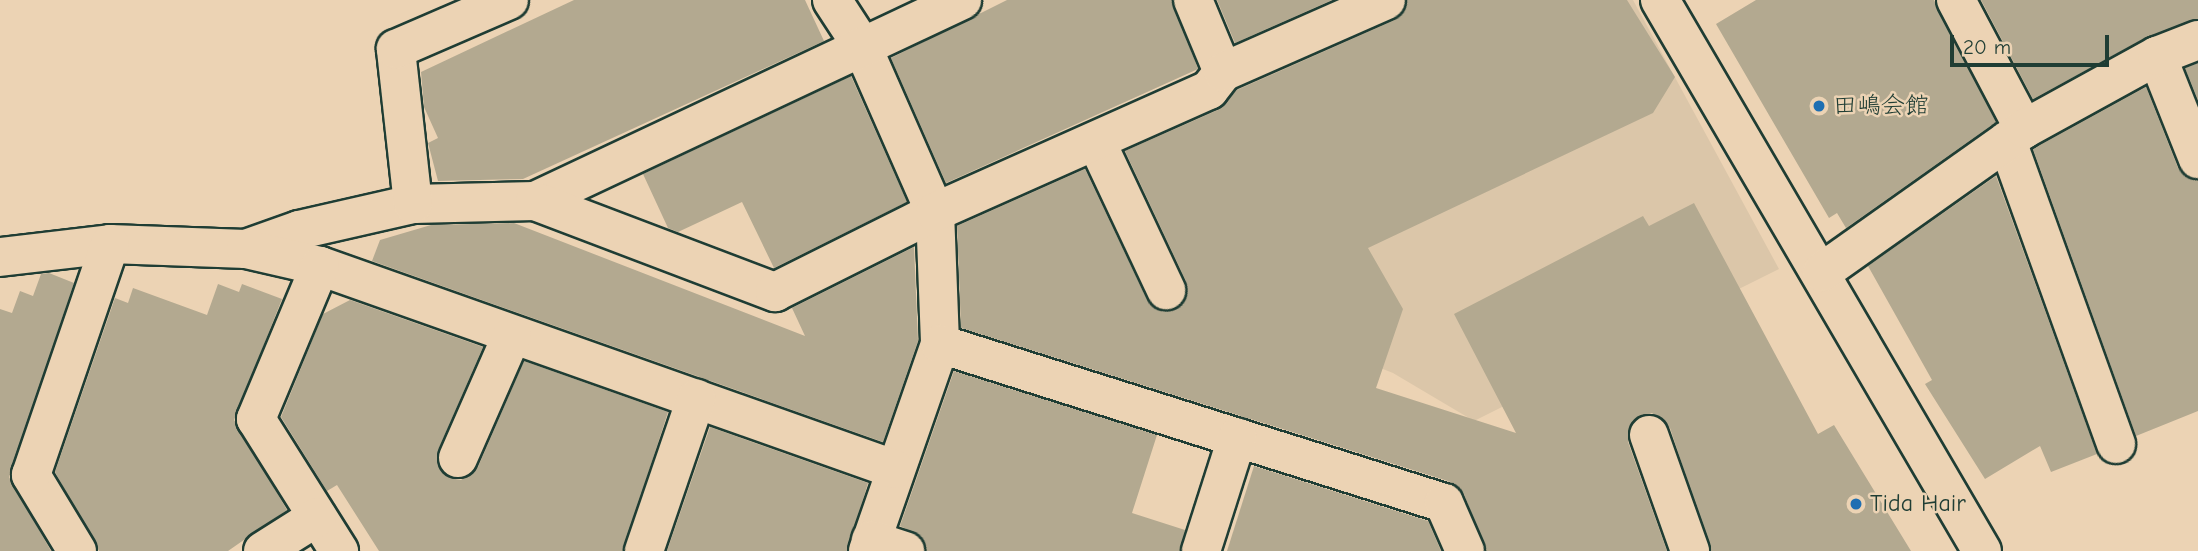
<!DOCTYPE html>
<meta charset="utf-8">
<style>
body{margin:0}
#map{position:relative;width:2198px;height:551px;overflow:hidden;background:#ecd3b4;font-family:"Comic Neue","Klee One",sans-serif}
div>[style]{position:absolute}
.built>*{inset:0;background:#dbc6a9}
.building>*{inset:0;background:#b3a990}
.roads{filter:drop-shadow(2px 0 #1f3d34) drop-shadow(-2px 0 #1f3d34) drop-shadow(0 2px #1f3d34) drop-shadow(0 -2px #1f3d34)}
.minor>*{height:38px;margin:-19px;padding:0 19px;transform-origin:19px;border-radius:19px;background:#ecd3b4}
.dots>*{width:19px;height:19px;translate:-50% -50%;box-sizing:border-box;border:4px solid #ecd3b4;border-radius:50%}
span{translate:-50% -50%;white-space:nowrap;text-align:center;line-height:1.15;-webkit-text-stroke:5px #ecd3b4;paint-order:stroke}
.poi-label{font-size:24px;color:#1f3d34}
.left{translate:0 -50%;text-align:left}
.scale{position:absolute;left:1950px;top:35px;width:159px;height:32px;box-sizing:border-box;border:4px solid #1f3d34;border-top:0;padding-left:9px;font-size:21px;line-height:24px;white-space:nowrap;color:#1f3d34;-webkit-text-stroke:5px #ecd3b4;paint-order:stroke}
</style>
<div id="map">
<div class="built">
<div style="clip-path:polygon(1429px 0,1633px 0,1779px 269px,1474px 421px,1393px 373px,1282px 329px,1197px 126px,1215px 97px)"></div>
</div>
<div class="building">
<div style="clip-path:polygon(574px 0,805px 0,824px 41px,523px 179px,438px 181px,428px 143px,438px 138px,424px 107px,421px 72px)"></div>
<div style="clip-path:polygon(1007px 0,1172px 0,1198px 69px,946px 183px,891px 58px)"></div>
<div style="clip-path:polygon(1217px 0,1332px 0,1235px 43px)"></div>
<div style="clip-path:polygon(1407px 0,1627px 0,1675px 77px,1653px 113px,1368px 248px,1403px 309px,1376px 388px,1516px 433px,1454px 314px,1643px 216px,1649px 226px,1694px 203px,1818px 434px,1834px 425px,1911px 551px,1711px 551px,1670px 428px,1652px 413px,1632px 421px,1628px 442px,1667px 551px,1486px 551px,1464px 494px,1451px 482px,961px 328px,957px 226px,1085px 169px,1147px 300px,1163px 312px,1176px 309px,1184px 302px,1186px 281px,1125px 151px,1218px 110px,1237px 90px,1395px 20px,1404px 12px)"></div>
<div style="clip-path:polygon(1756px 0,1934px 0,1996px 122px,1846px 228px,1837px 213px,1829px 218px,1716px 24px)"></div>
<div style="clip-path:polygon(1981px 0,2198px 0,2198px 19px,2147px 37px,2033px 99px)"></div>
<div style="clip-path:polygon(2198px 63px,2198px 100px,2185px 68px)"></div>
<div style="clip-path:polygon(851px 76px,907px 202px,774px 268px,742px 202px,678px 232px,668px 228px,643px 174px)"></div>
<div style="clip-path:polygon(2146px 87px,2178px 168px,2185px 177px,2198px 180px,2198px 411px,2136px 436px,2033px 149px)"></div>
<div style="clip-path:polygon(1996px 176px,2097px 454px,2051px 472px,2040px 446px,1985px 479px,1925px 384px,1932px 380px,1868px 266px)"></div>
<div style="clip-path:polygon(514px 223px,805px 336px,792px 308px,914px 247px,918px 341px,883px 442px,372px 261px,380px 240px,431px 225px)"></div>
<div style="clip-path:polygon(49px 273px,74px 283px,9px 477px,51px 551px,0 551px,0 309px,12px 313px,20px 291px,33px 296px,41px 274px)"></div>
<div style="clip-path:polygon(218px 284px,239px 292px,242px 284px,282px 299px,234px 420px,287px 510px,228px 551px,99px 551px,55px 472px,115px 298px,128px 303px,133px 288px,207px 315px)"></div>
<div style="clip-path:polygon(350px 300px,483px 347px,438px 450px,440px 470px,450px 478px,461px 480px,478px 467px,524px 361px,668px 412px,623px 551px,379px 551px,337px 485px,327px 491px,281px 417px,323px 314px)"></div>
<div style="clip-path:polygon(954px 371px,1157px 435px,1132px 513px,1185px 530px,1180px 551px,926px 551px,921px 536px,900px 526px)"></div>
<div style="clip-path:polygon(710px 427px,868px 483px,847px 551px,667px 551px)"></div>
<div style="clip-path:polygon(1254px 466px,1428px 521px,1441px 551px,1227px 551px)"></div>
</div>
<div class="roads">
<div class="minor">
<div style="left:832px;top:0;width:55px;rotate:56.9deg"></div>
<div style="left:862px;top:46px;width:181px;rotate:66.3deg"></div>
<div style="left:935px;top:212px;width:132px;rotate:87.8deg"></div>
<div style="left:940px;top:344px;width:219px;rotate:109.2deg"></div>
<div style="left:1193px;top:0;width:78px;rotate:67.4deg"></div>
<div style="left:1660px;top:0;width:638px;rotate:59.7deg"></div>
<div style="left:1956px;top:0;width:146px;rotate:62.2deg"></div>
<div style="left:2157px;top:56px;width:111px;rotate:68.3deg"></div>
<div style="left:1096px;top:141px;width:165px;rotate:64.8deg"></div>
<div style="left:2007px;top:141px;width:322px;rotate:70.2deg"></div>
<div style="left:535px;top:201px;width:472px;rotate:-25.2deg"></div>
<div style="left:413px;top:204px;width:122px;rotate:-1.4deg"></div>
<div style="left:535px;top:201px;width:257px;rotate:20.8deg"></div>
<div style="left:775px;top:292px;width:179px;rotate:-26.6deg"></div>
<div style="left:935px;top:212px;width:300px;rotate:-24deg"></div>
<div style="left:1209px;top:90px;width:23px;rotate:-52deg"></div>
<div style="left:1223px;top:72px;width:178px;rotate:-23.8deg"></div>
<div style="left:246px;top:249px;width:56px;rotate:-19.7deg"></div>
<div style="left:299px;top:230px;width:117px;rotate:-12.8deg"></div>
<div style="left:413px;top:204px;width:156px;rotate:-96.3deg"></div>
<div style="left:396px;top:49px;width:123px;rotate:-23.4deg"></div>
<div style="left:0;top:257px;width:111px;rotate:-6.7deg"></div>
<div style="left:110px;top:244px;width:136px;rotate:2.1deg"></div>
<div style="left:246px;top:249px;width:76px;rotate:12.9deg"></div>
<div style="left:320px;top:266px;width:609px;rotate:19.48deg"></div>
<div style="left:320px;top:266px;width:166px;rotate:112.7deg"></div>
<div style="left:256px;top:419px;width:156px;rotate:57.8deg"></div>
<div style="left:1822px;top:272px;width:247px;rotate:-35.3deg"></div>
<div style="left:2024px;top:129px;width:152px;rotate:-28.8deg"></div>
<div style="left:2157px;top:56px;width:44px;rotate:-21.3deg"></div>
<div style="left:940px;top:344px;width:528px;rotate:17.51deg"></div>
<div style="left:1444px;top:503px;width:52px;rotate:66.4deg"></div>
<div style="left:1649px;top:435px;width:123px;rotate:70.5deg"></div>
<div style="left:458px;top:458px;width:134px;rotate:-66.3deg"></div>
<div style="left:871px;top:540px;width:36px;rotate:18deg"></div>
<div style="left:77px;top:551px;width:89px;rotate:-121.2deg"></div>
<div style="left:31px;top:475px;width:244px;rotate:-71.1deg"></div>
<div style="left:263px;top:551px;width:64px;rotate:-32.2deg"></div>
<div style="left:644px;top:551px;width:161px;rotate:-71.1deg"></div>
<div style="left:1201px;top:551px;width:119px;rotate:-72.3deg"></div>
</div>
</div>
<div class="dots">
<div style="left:1819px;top:106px;background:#1f6fb2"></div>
<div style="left:1856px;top:504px;background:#1f6fb2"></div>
</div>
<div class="poi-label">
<span class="left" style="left:1833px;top:106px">田嶋会館</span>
<span class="left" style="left:1870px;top:504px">Tida Hair</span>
</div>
<div class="scale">20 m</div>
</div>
